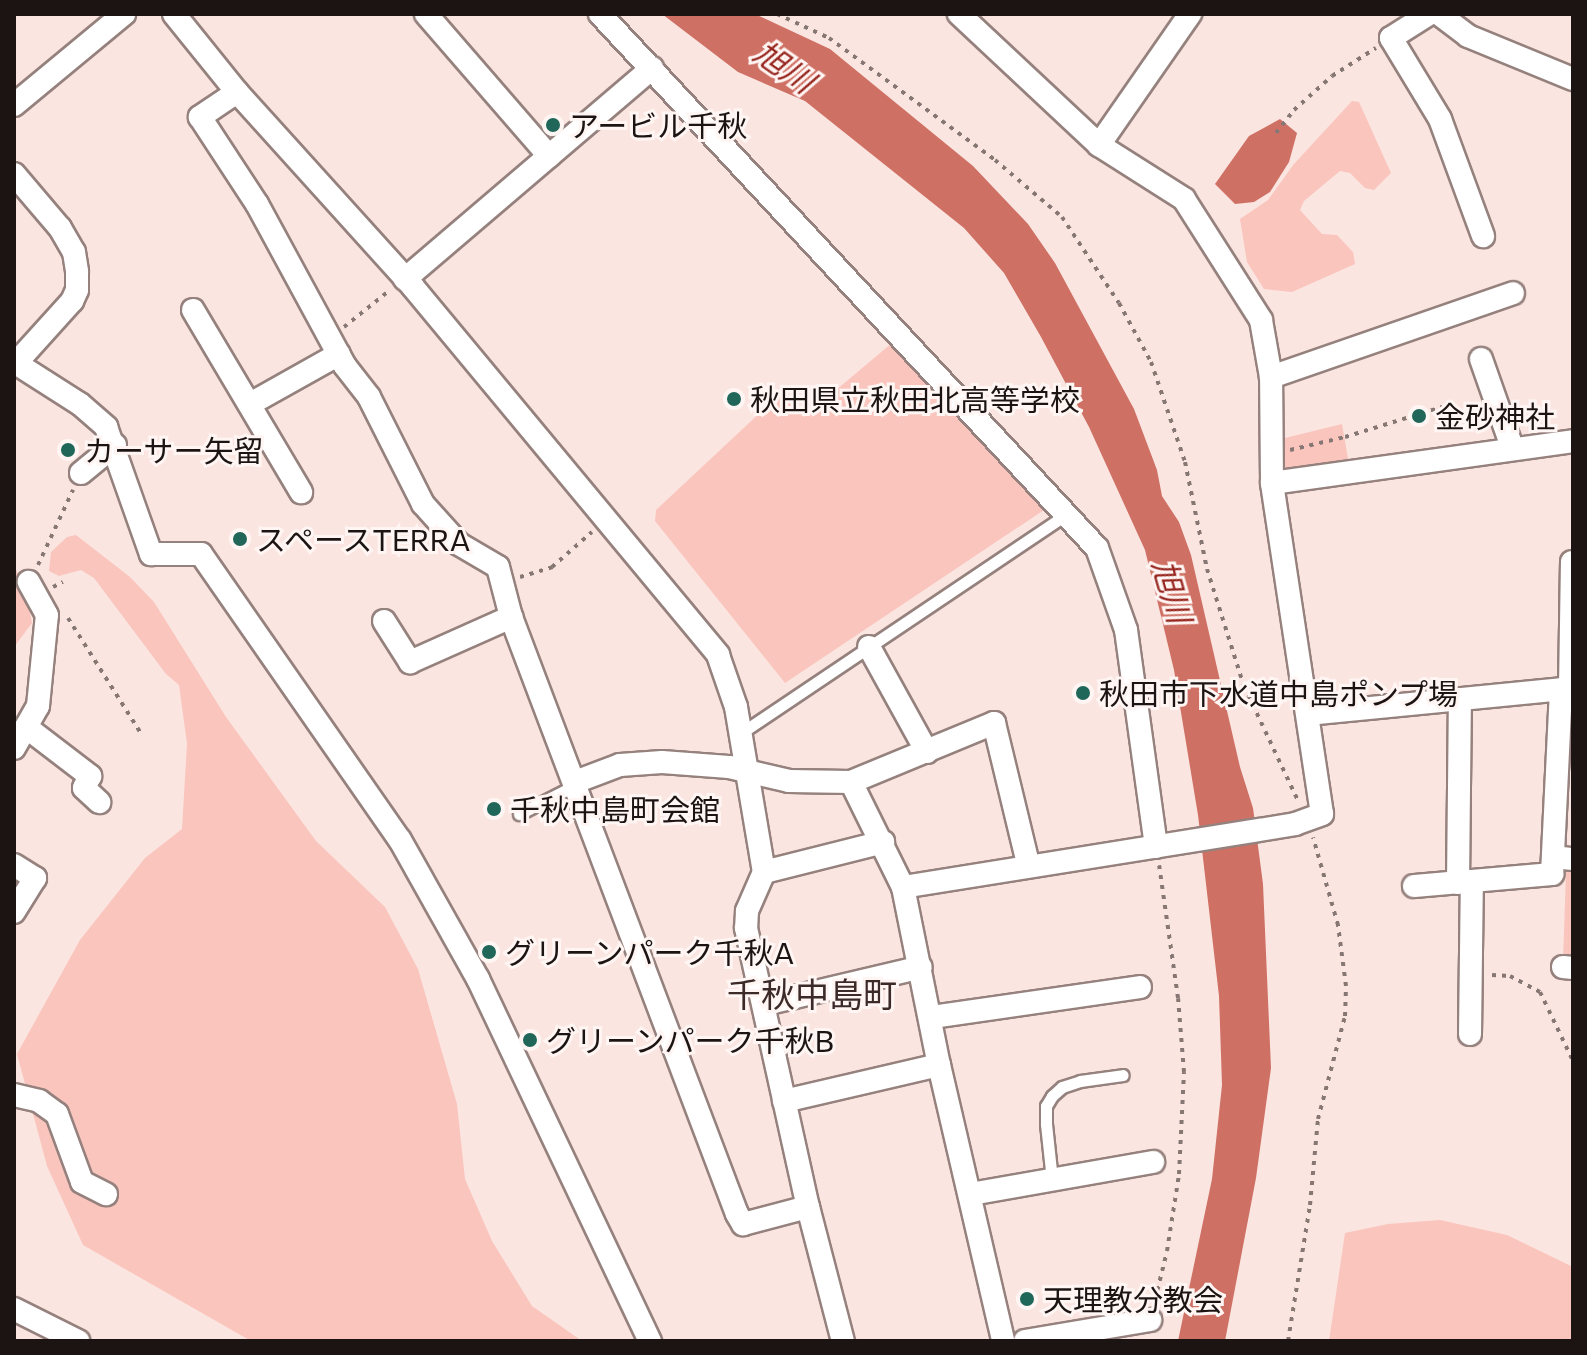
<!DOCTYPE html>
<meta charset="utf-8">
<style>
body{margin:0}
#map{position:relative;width:1587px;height:1355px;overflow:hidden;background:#fbe5e1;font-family:Commissioner,"Noto Sans JP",sans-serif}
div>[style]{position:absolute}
.green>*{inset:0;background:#fac5bd}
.water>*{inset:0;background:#cf7064}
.path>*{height:4px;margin-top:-2px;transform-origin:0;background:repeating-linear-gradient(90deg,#867775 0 4px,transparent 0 10px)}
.roads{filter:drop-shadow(2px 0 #95817d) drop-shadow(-2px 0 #95817d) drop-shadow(0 2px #95817d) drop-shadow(0 -2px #95817d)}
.lane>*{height:11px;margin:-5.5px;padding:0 5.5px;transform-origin:5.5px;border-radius:5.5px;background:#fff}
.street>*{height:22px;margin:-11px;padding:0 11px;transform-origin:11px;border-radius:11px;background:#fff}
.dots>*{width:22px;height:22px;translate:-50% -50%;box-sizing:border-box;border:4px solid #fff6f4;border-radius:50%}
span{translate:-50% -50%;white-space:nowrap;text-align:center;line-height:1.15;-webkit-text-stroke:6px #fff6f4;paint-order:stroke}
.poi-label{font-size:30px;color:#1b1413}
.left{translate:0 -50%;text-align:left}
.water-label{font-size:32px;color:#96241d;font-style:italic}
.quarter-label{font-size:34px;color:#3b2a28}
.frame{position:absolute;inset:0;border:16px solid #1b1413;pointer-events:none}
</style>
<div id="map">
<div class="green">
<div style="clip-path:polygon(1352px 101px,1359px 102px,1391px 173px,1374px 190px,1365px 188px,1350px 173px,1340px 171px,1304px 201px,1300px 210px,1322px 234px,1337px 235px,1353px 252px,1355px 264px,1292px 292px,1264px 289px,1247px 262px,1240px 219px,1268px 200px,1294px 164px)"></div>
<div style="clip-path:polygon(892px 343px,1044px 510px,785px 683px,655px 521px,656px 510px,781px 393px,804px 417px)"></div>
<div style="clip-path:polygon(1342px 424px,1350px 470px,1283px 473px,1281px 439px)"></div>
<div style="clip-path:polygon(76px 535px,130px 577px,154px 602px,226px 717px,316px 841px,385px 907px,418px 969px,457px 1104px,465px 1179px,492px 1241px,532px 1306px,582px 1341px,251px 1341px,83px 1245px,47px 1166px,17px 1054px,80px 940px,145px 858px,182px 829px,187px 744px,179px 685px,166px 674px,94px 578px,81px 570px,59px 576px,49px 571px,51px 552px,67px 537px)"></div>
<div style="clip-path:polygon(14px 565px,26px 593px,32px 623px,14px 647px)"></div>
<div style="clip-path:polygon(1566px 871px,1573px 871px,1573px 962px,1563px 962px)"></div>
<div style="clip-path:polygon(1440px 1220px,1507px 1235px,1573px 1267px,1573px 1341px,1329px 1341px,1345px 1233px,1388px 1224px)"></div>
</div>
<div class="water">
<div style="clip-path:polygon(662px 14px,755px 14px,830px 49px,973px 166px,1028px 224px,1055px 263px,1134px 409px,1157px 470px,1162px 496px,1179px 522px,1191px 555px,1240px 767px,1253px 808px,1263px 884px,1271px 1068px,1256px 1178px,1225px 1341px,1178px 1341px,1212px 1179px,1222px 1085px,1219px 996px,1198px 815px,1174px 670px,1145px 550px,1089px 427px,1041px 337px,1004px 273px,964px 228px,805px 101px,738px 72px)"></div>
<div style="clip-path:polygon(1280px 119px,1297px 133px,1289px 162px,1270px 192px,1254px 202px,1235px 204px,1215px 184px,1249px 136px)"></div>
</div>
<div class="path">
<div style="left:777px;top:14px;width:57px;rotate:24.8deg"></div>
<div style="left:829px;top:38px;width:206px;rotate:36.3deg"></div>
<div style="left:995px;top:160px;width:88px;rotate:40.4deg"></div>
<div style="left:1062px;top:217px;width:103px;rotate:56.5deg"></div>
<div style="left:1119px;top:303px;width:67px;rotate:61.5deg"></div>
<div style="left:1151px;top:362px;width:106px;rotate:71.2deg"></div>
<div style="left:1185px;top:462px;width:109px;rotate:78.4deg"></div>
<div style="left:1207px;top:569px;width:123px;rotate:72.5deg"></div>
<div style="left:1244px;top:686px;width:129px;rotate:64.8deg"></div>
<div style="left:1276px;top:133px;width:29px;rotate:-52deg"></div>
<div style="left:1294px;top:110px;width:51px;rotate:-41.8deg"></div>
<div style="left:1332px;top:76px;width:52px;rotate:-32.5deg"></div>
<div style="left:344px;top:327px;width:59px;rotate:-38.8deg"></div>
<div style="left:1290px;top:450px;width:57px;rotate:-13.3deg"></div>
<div style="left:1345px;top:437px;width:102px;rotate:-17.2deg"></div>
<div style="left:38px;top:565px;width:83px;rotate:-65deg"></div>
<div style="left:520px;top:577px;width:34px;rotate:-17deg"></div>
<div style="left:552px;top:567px;width:53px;rotate:-41.2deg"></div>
<div style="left:53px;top:587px;width:11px;rotate:-27deg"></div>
<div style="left:68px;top:618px;width:138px;rotate:57.7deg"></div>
<div style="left:1492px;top:975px;width:18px;rotate:3deg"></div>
<div style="left:1510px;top:976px;width:34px;rotate:28deg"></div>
<div style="left:1540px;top:992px;width:76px;rotate:64.4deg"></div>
<div style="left:1155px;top:1300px;width:50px;rotate:-76.2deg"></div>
<div style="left:1167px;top:1251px;width:78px;rotate:-81.1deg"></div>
<div style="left:1179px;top:1174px;width:102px;rotate:-87.2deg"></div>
<div style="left:1184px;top:1072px;width:74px;rotate:-94.6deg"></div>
<div style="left:1178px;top:998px;width:134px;rotate:-98.1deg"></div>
<div style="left:1288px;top:1341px;width:138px;rotate:-80.8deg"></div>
<div style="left:1310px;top:1205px;width:86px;rotate:-84.7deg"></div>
<div style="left:1318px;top:1119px;width:106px;rotate:-75.3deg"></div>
<div style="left:1345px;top:1016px;width:30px;rotate:-88deg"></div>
<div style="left:1346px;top:986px;width:62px;rotate:-97.5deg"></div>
<div style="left:1338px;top:925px;width:91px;rotate:-105.9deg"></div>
</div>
<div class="roads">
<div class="lane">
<div style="left:741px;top:733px;width:389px;rotate:-33.9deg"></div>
<div style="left:519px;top:814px;width:64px;rotate:-27deg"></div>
<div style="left:1052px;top:1180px;width:56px;rotate:-96.1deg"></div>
<div style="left:1046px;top:1124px;width:18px;rotate:-90deg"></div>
<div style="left:1046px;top:1106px;width:12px;rotate:-59deg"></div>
<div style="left:1052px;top:1096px;width:13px;rotate:-42deg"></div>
<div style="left:1062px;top:1087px;width:19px;rotate:-18deg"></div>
<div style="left:1080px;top:1081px;width:43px;rotate:-7.9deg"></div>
</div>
<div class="street">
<div style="left:174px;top:14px;width:100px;rotate:51.1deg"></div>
<div style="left:237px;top:92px;width:263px;rotate:47.9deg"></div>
<div style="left:413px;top:287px;width:478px;rotate:50.3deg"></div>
<div style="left:718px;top:655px;width:55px;rotate:70.9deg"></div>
<div style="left:736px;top:707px;width:167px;rotate:80.4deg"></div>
<div style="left:764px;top:872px;width:43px;rotate:113.6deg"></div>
<div style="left:747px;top:911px;width:17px;rotate:93deg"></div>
<div style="left:746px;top:928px;width:286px;rotate:77.5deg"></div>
<div style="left:808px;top:1207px;width:138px;rotate:75.4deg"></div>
<div style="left:426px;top:14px;width:188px;rotate:49.1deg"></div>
<div style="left:600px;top:14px;width:729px;rotate:47.06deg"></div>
<div style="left:1097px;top:548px;width:87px;rotate:70.5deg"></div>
<div style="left:1126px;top:630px;width:219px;rotate:82.1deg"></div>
<div style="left:1429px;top:14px;width:45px;rotate:147.7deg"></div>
<div style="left:1391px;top:38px;width:95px;rotate:58.8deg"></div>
<div style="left:1440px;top:119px;width:125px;rotate:69.8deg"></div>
<div style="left:1439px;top:14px;width:36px;rotate:37deg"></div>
<div style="left:1468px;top:36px;width:113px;rotate:22.3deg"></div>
<div style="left:237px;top:92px;width:45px;rotate:146deg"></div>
<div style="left:200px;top:117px;width:104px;rotate:56.8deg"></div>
<div style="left:257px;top:204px;width:184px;rotate:61.5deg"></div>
<div style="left:345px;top:366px;width:39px;rotate:52deg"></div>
<div style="left:369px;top:397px;width:120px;rotate:63.2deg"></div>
<div style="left:423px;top:504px;width:54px;rotate:48deg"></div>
<div style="left:459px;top:544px;width:45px;rotate:30.5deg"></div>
<div style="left:498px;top:567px;width:52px;rotate:75.4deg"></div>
<div style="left:511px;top:617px;width:638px;rotate:69.27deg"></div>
<div style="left:737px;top:1214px;width:12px;rotate:59deg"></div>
<div style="left:743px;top:1224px;width:67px;rotate:-14.7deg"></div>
<div style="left:14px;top:105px;width:143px;rotate:-39.6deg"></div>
<div style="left:1099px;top:145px;width:160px;rotate:-55.2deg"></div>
<div style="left:14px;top:174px;width:71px;rotate:49.6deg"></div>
<div style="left:60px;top:228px;width:28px;rotate:60deg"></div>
<div style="left:74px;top:252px;width:20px;rotate:81deg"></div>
<div style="left:77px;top:272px;width:18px;rotate:90deg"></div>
<div style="left:77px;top:290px;width:12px;rotate:114deg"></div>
<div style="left:72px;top:301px;width:84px;rotate:132.1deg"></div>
<div style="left:405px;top:279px;width:325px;rotate:-40.5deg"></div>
<div style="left:193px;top:310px;width:212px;rotate:59.3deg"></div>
<div style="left:1481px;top:359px;width:93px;rotate:70.6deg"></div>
<div style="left:14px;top:362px;width:78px;rotate:32.5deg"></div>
<div style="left:80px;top:404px;width:35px;rotate:41deg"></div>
<div style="left:106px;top:427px;width:135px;rotate:70.5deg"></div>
<div style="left:151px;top:554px;width:50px"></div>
<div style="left:201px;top:554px;width:348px;rotate:55.2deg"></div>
<div style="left:400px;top:840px;width:159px;rotate:60.7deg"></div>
<div style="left:478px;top:979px;width:401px;rotate:64.6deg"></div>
<div style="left:1271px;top:377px;width:256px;rotate:-19.1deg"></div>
<div style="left:250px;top:404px;width:102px;rotate:-29.3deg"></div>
<div style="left:81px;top:473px;width:44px;rotate:-39.5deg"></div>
<div style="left:1272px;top:483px;width:304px;rotate:-7.9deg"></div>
<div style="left:384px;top:621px;width:49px;rotate:57.6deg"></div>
<div style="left:410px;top:662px;width:111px;rotate:-24deg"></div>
<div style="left:869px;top:647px;width:120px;rotate:61.1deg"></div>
<div style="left:1570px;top:688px;width:126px;rotate:-89.1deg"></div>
<div style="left:1308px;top:714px;width:266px;rotate:-5.6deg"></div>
<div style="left:26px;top:727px;width:81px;rotate:37.4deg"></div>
<div style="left:90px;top:776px;width:13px;rotate:117deg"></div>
<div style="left:84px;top:788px;width:21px;rotate:43deg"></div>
<div style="left:14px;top:748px;width:48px;rotate:-60.3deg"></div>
<div style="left:38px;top:706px;width:91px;rotate:-84.4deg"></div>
<div style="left:47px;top:615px;width:38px;rotate:-119deg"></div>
<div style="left:575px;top:782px;width:48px;rotate:-20.7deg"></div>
<div style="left:620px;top:765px;width:42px;rotate:-4.1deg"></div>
<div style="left:662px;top:762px;width:67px;rotate:4.3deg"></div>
<div style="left:729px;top:767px;width:62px;rotate:13.1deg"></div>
<div style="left:789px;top:781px;width:62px;rotate:0.9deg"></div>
<div style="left:851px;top:782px;width:117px;rotate:63.7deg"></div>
<div style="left:903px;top:887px;width:182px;rotate:78.6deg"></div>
<div style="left:939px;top:1065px;width:283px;rotate:76.9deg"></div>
<div style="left:851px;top:782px;width:155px;rotate:-22.4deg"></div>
<div style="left:994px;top:723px;width:145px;rotate:76.4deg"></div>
<div style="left:1553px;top:857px;width:20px;rotate:6deg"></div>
<div style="left:14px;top:865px;width:25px;rotate:32deg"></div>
<div style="left:35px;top:878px;width:40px;rotate:122deg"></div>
<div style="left:764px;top:872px;width:123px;rotate:-14.1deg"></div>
<div style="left:1458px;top:883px;width:184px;rotate:-89.4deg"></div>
<div style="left:1414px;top:886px;width:139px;rotate:-5deg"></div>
<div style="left:1552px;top:874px;width:185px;rotate:-87.2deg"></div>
<div style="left:903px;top:887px;width:397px;rotate:-9.1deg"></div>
<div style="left:1295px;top:824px;width:29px;rotate:-20deg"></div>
<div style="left:1322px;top:814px;width:335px;rotate:-98.6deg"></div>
<div style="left:1272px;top:483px;width:106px;rotate:-90.5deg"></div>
<div style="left:1271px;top:377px;width:58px;rotate:-100deg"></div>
<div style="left:1261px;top:320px;width:143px;rotate:-122.5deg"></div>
<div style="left:1184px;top:199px;width:101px;rotate:-147.6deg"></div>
<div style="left:1099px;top:145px;width:192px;rotate:-136.9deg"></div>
<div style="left:1563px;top:967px;width:10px;rotate:6deg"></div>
<div style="left:765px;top:1004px;width:160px;rotate:-13.3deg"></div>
<div style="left:932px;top:1017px;width:210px;rotate:-8.2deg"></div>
<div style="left:1470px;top:1034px;width:153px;rotate:-89.3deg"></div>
<div style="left:14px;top:1095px;width:26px;rotate:13deg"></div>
<div style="left:39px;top:1101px;width:22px;rotate:36deg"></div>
<div style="left:57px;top:1114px;width:72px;rotate:69.8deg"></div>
<div style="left:82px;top:1182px;width:27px;rotate:27deg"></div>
<div style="left:784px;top:1101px;width:159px;rotate:-13.1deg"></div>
<div style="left:971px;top:1194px;width:185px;rotate:-10deg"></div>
<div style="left:14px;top:1309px;width:72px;rotate:26.6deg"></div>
<div style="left:1025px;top:1341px;width:127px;rotate:-9.5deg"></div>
</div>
</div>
<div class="dots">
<div style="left:553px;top:125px;background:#206659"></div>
<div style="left:734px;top:399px;background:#206659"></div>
<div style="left:1419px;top:416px;background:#206659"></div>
<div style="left:68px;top:450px;background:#206659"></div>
<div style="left:240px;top:539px;background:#206659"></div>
<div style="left:1083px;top:693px;background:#206659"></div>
<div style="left:494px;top:809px;background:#206659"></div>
<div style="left:489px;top:952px;background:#206659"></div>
<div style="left:530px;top:1040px;background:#206659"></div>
<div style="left:1027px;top:1299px;background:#206659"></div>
</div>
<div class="poi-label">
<span class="left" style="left:569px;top:125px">アービル千秋</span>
<span class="left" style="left:750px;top:399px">秋田県立秋田北高等学校</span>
<span class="left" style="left:1435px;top:416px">金砂神社</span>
<span class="left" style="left:84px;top:450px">カーサー矢留</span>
<span class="left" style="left:256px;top:539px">スペースTERRA</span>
<span class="left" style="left:1099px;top:693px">秋田市下水道中島ポンプ場</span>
<span class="left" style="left:510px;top:809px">千秋中島町会館</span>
<span class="left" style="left:505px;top:952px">グリーンパーク千秋A</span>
<span class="left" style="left:546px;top:1040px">グリーンパーク千秋B</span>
<span class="left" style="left:1043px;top:1299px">天理教分教会</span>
</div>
<div class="water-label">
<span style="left:785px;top:66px;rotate:35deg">旭川</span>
<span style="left:1173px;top:591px;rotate:74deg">旭川</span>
</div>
<div class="quarter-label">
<span style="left:812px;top:994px">千秋中島町</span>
</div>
<div class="frame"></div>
</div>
